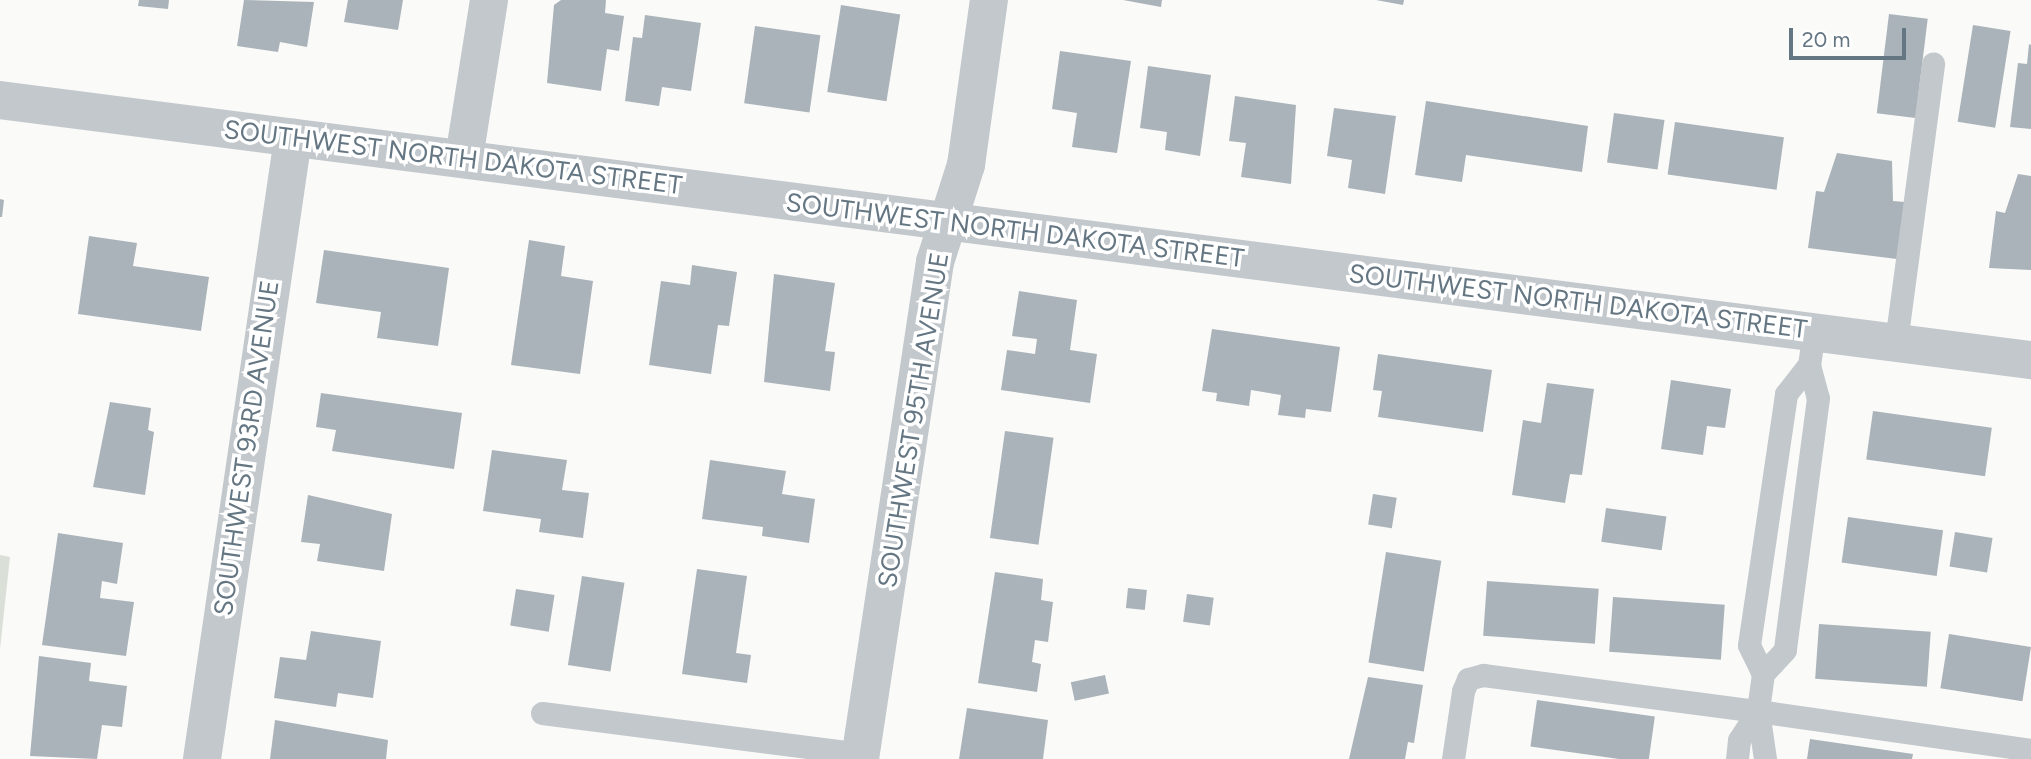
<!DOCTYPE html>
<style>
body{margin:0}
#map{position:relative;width:2031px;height:759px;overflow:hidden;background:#fafaf8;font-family:Figtree,sans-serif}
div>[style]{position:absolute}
.green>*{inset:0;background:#dadfd7}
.building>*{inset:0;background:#aab3b9;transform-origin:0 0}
.service>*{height:23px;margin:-11.5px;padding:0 11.5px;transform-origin:11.5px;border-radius:11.5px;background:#c3c8cc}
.minor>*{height:38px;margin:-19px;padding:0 19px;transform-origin:19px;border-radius:19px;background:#c3c8cc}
span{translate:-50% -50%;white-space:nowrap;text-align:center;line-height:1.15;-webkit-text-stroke:7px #fff;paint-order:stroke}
.street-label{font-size:26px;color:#657683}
.scale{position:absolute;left:1789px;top:28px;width:117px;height:32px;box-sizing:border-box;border:4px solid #657683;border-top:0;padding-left:9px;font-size:21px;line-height:24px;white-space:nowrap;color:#657683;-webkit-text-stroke:5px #fff;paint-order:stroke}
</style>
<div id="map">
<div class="green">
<div style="clip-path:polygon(0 555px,10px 557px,0 649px)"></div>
</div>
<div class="building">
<div style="clip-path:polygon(139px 0,169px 0,168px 9px,138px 6px)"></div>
<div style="clip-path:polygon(244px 0,314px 2px,307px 47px,280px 42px,278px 52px,237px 46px)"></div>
<div style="clip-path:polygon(348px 0,403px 0,398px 30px,344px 22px)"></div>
<div style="clip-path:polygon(561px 0,606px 0,605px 13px,624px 16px,619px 51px,607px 49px,601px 91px,547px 83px,554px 5px)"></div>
<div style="clip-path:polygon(1123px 0,1162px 0,1161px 7px)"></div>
<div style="clip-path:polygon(1376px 0,1404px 0,1403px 5px)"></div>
<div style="left:841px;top:5px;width:60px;height:88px;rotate:9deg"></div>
<div style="left:1889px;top:14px;width:39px;height:100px;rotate:7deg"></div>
<div style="clip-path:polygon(645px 15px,701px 23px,691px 91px,662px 87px,659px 106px,625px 101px,633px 37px,642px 38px)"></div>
<div style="left:1973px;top:25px;width:38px;height:98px;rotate:9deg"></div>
<div style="left:755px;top:26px;width:66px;height:78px;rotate:8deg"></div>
<div style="clip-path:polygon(2029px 44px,2031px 45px,2031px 129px,2010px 127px,2018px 63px,2027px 64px)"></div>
<div style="clip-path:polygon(1060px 51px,1131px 61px,1117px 153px,1072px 147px,1077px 113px,1052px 109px)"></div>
<div style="clip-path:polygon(1148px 66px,1211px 75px,1200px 156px,1165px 150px,1167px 132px,1140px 128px)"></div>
<div style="clip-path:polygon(1235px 96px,1296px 105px,1291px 184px,1241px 177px,1246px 143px,1229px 141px)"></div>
<div style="clip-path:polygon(1426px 101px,1588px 126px,1582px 172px,1466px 155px,1462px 182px,1415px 175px)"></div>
<div style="clip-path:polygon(1334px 108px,1396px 116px,1385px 194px,1348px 188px,1352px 160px,1327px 156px)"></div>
<div style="left:1614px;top:113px;width:51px;height:50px;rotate:8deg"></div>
<div style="left:1675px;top:122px;width:110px;height:53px;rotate:8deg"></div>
<div style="clip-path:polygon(1837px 153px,1892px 161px,1893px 201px,1905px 202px,1897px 259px,1808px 248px,1816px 191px,1824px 192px)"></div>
<div style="clip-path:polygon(2018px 174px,2031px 176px,2031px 270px,1989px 268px,1996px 211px,2005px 213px)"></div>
<div style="clip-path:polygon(0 199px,4px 200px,2px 217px,0 217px)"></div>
<div style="clip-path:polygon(89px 236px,137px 243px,133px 266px,209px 277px,201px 331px,78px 314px)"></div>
<div style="clip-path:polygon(529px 240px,565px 246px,561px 276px,593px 281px,580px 374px,511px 365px)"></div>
<div style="clip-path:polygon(324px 250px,449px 268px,438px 346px,377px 338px,381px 312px,316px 303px)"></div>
<div style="clip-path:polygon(692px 265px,737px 272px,729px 326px,718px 325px,711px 374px,649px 365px,661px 281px,690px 285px)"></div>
<div style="clip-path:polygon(774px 274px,835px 283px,825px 351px,835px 352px,830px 391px,764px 382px)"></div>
<div style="clip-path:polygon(1019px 291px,1077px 300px,1070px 350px,1097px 354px,1090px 403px,1001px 390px,1007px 350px,1035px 354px,1037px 339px,1012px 336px)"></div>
<div style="clip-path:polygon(1212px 329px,1340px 347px,1331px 412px,1306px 409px,1305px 418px,1278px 415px,1281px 395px,1251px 390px,1249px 406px,1216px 401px,1217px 393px,1202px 391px)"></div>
<div style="clip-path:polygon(1378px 354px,1492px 370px,1483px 432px,1378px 417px,1382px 391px,1373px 390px)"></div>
<div style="clip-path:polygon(1671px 380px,1731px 389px,1725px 428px,1707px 426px,1703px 455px,1661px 449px)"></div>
<div style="clip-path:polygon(1547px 383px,1594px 389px,1582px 475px,1570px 474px,1565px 503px,1512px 495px,1523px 420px,1541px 423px)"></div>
<div style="clip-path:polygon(321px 393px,462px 413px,454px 469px,332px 451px,336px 430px,316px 427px)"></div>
<div style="clip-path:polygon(110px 402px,151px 408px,148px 430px,154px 432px,145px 495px,93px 487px)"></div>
<div style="left:1873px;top:411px;width:120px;height:49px;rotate:8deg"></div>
<div style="left:1005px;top:431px;width:49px;height:108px;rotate:8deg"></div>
<div style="clip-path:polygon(492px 450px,567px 460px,562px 490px,589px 493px,583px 538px,539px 532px,541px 519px,483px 511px)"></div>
<div style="clip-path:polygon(710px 460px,786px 471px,782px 494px,815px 499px,809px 543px,762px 536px,763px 527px,702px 519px)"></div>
<div style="left:1373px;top:494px;width:24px;height:31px;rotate:9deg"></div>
<div style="clip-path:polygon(308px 495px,392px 514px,384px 571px,317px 561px,320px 544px,301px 542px)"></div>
<div style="left:1606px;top:508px;width:61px;height:34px;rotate:8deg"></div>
<div style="left:1848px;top:517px;width:96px;height:46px;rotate:8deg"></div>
<div style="left:1955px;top:532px;width:38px;height:35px;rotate:9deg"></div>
<div style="clip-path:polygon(58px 533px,123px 543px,117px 584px,102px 581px,100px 598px,134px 602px,126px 656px,42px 645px)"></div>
<div style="left:1386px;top:552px;width:56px;height:112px;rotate:9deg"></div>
<div style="clip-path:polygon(697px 569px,747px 576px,736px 653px,751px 655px,747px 683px,682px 674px)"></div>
<div style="clip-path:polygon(995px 572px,1043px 579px,1041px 600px,1053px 602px,1048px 642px,1035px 640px,1032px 662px,1041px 664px,1037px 692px,978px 683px)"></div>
<div style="left:582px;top:576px;width:43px;height:90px;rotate:9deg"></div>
<div style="left:1487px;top:581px;width:112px;height:55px;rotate:4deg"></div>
<div style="left:1128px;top:588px;width:19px;height:20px;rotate:6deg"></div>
<div style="left:516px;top:589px;width:39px;height:37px;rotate:9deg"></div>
<div style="left:1187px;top:594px;width:27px;height:28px;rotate:8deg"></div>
<div style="left:1613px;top:597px;width:112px;height:55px;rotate:4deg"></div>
<div style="left:1819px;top:624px;width:112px;height:55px;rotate:4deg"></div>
<div style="clip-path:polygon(311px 631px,381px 641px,373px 698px,338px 693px,336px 707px,274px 698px,280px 657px,306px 660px)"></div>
<div style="left:1949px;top:634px;width:83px;height:55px;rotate:9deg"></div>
<div style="clip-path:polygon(39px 656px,91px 663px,89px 681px,127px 686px,122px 727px,102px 725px,97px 759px,30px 756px)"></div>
<div style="left:1105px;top:675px;width:19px;height:35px;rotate:78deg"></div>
<div style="clip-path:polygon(1368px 677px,1423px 685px,1414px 743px,1408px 742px,1405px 759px,1349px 759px)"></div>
<div style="left:1537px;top:700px;width:119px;height:47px;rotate:8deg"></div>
<div style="clip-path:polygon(967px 708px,1048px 720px,1043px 759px,959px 759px)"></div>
<div style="clip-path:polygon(275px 720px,388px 740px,386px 759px,270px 759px)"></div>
<div style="clip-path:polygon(1810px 739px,1913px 754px,1912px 759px,1807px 759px)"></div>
</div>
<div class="service">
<div style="left:1814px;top:330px;width:35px;rotate:98deg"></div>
<div style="left:1809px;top:365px;width:34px;rotate:75deg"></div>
<div style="left:1818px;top:398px;width:254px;rotate:97.5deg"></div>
<div style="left:1785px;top:650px;width:33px;rotate:133deg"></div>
<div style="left:1763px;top:674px;width:37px;rotate:98deg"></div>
<div style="left:1758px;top:711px;width:276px;rotate:8.1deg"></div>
<div style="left:1896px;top:342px;width:281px;rotate:-82.4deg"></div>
<div style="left:1763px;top:674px;width:32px;rotate:-116deg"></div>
<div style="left:1749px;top:645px;width:254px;rotate:-81.6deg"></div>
<div style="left:1786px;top:394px;width:37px;rotate:-52deg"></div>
<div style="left:1758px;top:711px;width:49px;rotate:81.7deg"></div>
<div style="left:542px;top:713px;width:322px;rotate:7.3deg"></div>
<div style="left:1453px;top:759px;width:69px;rotate:-81.6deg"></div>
<div style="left:1463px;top:691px;width:13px;rotate:-67deg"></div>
<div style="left:1468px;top:679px;width:16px;rotate:-15deg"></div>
<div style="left:1483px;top:675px;width:277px;rotate:7.5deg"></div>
<div style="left:1737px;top:759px;width:19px;rotate:-84deg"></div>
<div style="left:1739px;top:740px;width:35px;rotate:-57deg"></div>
</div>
<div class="minor">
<div style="left:0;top:100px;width:2048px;rotate:7.3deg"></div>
<div style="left:464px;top:158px;width:160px;rotate:-81deg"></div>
<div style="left:202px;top:759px;width:628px;rotate:-81.66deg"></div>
<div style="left:860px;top:759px;width:503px;rotate:-81.42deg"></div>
<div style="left:935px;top:262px;width:102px;rotate:-72.3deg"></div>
<div style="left:966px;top:165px;width:167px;rotate:-82.1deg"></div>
</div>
<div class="street-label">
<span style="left:453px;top:158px;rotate:7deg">SOUTHWEST NORTH DAKOTA STREET</span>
<span style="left:1015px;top:231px;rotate:7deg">SOUTHWEST NORTH DAKOTA STREET</span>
<span style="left:1578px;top:302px;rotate:7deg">SOUTHWEST NORTH DAKOTA STREET</span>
<span style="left:914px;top:420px;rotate:-81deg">SOUTHWEST 95TH AVENUE</span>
<span style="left:247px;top:448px;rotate:-82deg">SOUTHWEST 93RD AVENUE</span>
</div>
<div class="scale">20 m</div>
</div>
